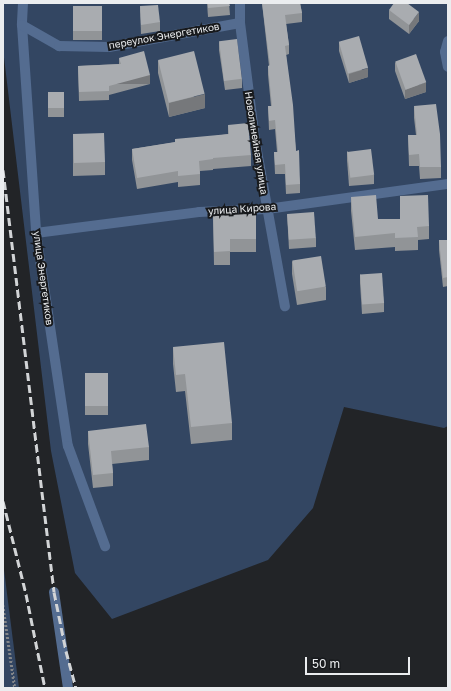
<!DOCTYPE html>
<meta charset="utf-8">
<style>
body{margin:0}
#map{position:relative;width:451px;height:691px;overflow:hidden;background:#222427;font-family:"Golos Text",sans-serif}
div>[style]{position:absolute}
.green>*{inset:0;background:#334662}
.path>*{height:2.5px;margin-top:-1.25px;transform-origin:0;background:repeating-linear-gradient(90deg,#85878a 0 2px,transparent 0 4px)}
.street>*{height:10px;margin:-5px;padding:0 5px;transform-origin:5px;border-radius:5px;background:#546c90}
.rail>*{height:3px;margin-top:-1.5px;transform-origin:0;background:repeating-linear-gradient(90deg,#d2d4d6 0 8px,transparent 0 12px)}
.wall>*{inset:0;background:#919497;transform-origin:0 0}
.shaded-wall>*{inset:0;background:#76787b;transform-origin:0 0}
.building>*{inset:0;background:#a9acb0;transform-origin:0 0}
span{translate:-50% -50%;white-space:nowrap;text-align:center;line-height:1.15;-webkit-text-stroke:4px #181a1d;paint-order:stroke}
.street-label{font-size:10px;color:#ebedef}
.frame{position:absolute;inset:0;border:4px solid #ebedef;pointer-events:none}
.scale{position:absolute;left:305px;top:657px;width:105px;height:18px;box-sizing:border-box;border:2px solid #ebedef;border-top:0;padding-left:5px;font-size:12px;line-height:14px;white-space:nowrap;color:#ebedef;-webkit-text-stroke:3px #181a1d;paint-order:stroke}
</style>
<div id="map">
<div class="green">
<div style="clip-path:polygon(3px 3px,448px 3px,448px 426px,444px 428px,344px 407px,313px 508px,268px 560px,112px 619px,75px 573px,51px 451px,3px 49px)"></div>
<div style="clip-path:polygon(3px 562px,19px 688px,3px 688px)"></div>
</div>
<div class="path">
<div style="left:3px;top:605px;width:84px;rotate:81.8deg"></div>
</div>
<div class="street">
<div style="left:23px;top:3px;width:22px;rotate:93deg"></div>
<div style="left:22px;top:25px;width:208px;rotate:86.1deg"></div>
<div style="left:36px;top:233px;width:215px;rotate:81.5deg"></div>
<div style="left:68px;top:446px;width:107px;rotate:69.7deg"></div>
<div style="left:240px;top:3px;width:20px;rotate:90deg"></div>
<div style="left:240px;top:23px;width:118px;rotate:82.7deg"></div>
<div style="left:255px;top:140px;width:169px;rotate:79.8deg"></div>
<div style="left:22px;top:25px;width:43px;rotate:29.6deg"></div>
<div style="left:59px;top:46px;width:50px;rotate:1.1deg"></div>
<div style="left:109px;top:47px;width:133px;rotate:-10.4deg"></div>
<div style="left:448px;top:41px;width:11px;rotate:105deg"></div>
<div style="left:445px;top:52px;width:15px;rotate:79deg"></div>
<div style="left:36px;top:233px;width:164px;rotate:-7.3deg"></div>
<div style="left:199px;top:212px;width:68px;rotate:-2.5deg"></div>
<div style="left:267px;top:209px;width:183px;rotate:-7.9deg"></div>
<div style="left:54px;top:592px;width:97px;rotate:81.7deg"></div>
</div>
<div class="rail">
<div style="left:3px;top:170px;width:425px;rotate:83.1deg"></div>
<div style="left:54px;top:592px;width:60px;rotate:78.5deg"></div>
<div style="left:66px;top:651px;width:38px;rotate:75deg"></div>
<div style="left:3px;top:501px;width:96px;rotate:76.1deg"></div>
<div style="left:26px;top:594px;width:96px;rotate:78.6deg"></div>
</div>
<div class="wall">
<div style="clip-path:polygon(207px 3px,229px 3px,230px 15px,208px 17px)"></div>
<div style="clip-path:polygon(262px 3px,300px 3px,302px 13px,302px 22px,286px 24px,289px 45px,289px 54px,286px 55px,296px 151px,300px 184px,300px 193px,286px 194px,285px 174px,275px 174px,274px 152px,277px 152px,275px 129px,269px 130px,268px 106px,271px 106px,268px 75px,268px 66px,269px 66px)"></div>
<div style="left:102px;top:6px;width:34px;height:29px;rotate:90deg"></div>
<div style="clip-path:polygon(140px 6px,160px 22px,160px 31px,141px 34px)"></div>
<div style="clip-path:polygon(389px 10px,419px 21px,409px 34px,389px 19px)"></div>
<div style="clip-path:polygon(219px 41px,242px 79px,242px 88px,225px 90px,219px 50px)"></div>
<div style="clip-path:polygon(339px 42px,368px 77px,349px 83px,339px 51px)"></div>
<div style="clip-path:polygon(119px 58px,150px 84px,109px 95px,109px 100px,79px 101px,78px 66px,119px 64px)"></div>
<div style="clip-path:polygon(158px 60px,205px 108px,169px 117px,158px 73px)"></div>
<div style="clip-path:polygon(395px 62px,426px 92px,405px 99px,395px 71px)"></div>
<div style="left:48px;top:92px;width:16px;height:25px"></div>
<div style="clip-path:polygon(414px 106px,441px 167px,441px 178px,420px 179px,419px 166px,409px 166px,408px 135px,416px 135px,414px 118px)"></div>
<div style="clip-path:polygon(228px 125px,251px 155px,251px 166px,213px 169px,213px 170px,200px 171px,200px 185px,178px 187px,178px 182px,137px 189px,132px 160px,132px 149px,228px 134px)"></div>
<div style="clip-path:polygon(73px 134px,105px 162px,105px 175px,73px 176px)"></div>
<div style="clip-path:polygon(347px 151px,374px 175px,374px 184px,349px 186px,347px 160px)"></div>
<div style="clip-path:polygon(400px 196px,429px 226px,429px 239px,418px 240px,418px 250px,395px 251px,395px 247px,355px 250px,351px 211px,351px 197px,378px 219px,400px 219px)"></div>
<div style="clip-path:polygon(213px 213px,256px 213px,256px 252px,230px 252px,230px 265px,214px 265px)"></div>
<div style="clip-path:polygon(287px 214px,316px 238px,316px 247px,289px 249px)"></div>
<div style="clip-path:polygon(439px 240px,448px 240px,448px 286px,443px 287px,439px 250px)"></div>
<div style="clip-path:polygon(292px 261px,326px 287px,326px 300px,297px 305px,292px 274px)"></div>
<div style="clip-path:polygon(360px 274px,384px 303px,384px 312px,362px 314px,360px 283px)"></div>
<div style="clip-path:polygon(173px 347px,232px 423px,232px 440px,191px 444px,185px 391px,176px 392px,173px 364px)"></div>
<div style="left:85px;top:373px;width:23px;height:42px"></div>
<div style="clip-path:polygon(88px 431px,149px 447px,149px 460px,112px 464px,113px 473px,113px 486px,93px 488px,88px 444px)"></div>
</div>
<div class="shaded-wall">
<div style="clip-path:polygon(419px 12px,419px 21px,409px 34px,409px 25px)"></div>
<div style="clip-path:polygon(368px 68px,368px 77px,349px 83px,349px 74px)"></div>
<div style="left:150px;top:75px;width:9px;height:42px;rotate:90deg"></div>
<div style="clip-path:polygon(426px 82px,426px 92px,405px 99px,405px 90px)"></div>
<div style="clip-path:polygon(205px 94px,205px 108px,169px 117px,169px 103px)"></div>
</div>
<div class="building">
<div style="clip-path:polygon(208px 3px,229px 3px,230px 6px,208px 8px)"></div>
<div style="clip-path:polygon(262px 3px,300px 3px,302px 13px,285px 15px,289px 45px,285px 46px,293px 105px,296px 151px,299px 150px,300px 184px,286px 185px,285px 164px,275px 165px,274px 152px,278px 152px,275px 120px,269px 121px,268px 106px,272px 106px,268px 66px,270px 65px)"></div>
<div style="clip-path:polygon(394px 3px,407px 3px,419px 12px,409px 25px,389px 10px)"></div>
<div style="clip-path:polygon(158px 5px,160px 22px,141px 25px,140px 6px)"></div>
<div style="left:102px;top:6px;width:25px;height:29px;rotate:90deg"></div>
<div style="left:359px;top:36px;width:33px;height:21px;rotate:74deg"></div>
<div style="left:237px;top:39px;width:40px;height:18px;rotate:83deg"></div>
<div style="clip-path:polygon(144px 51px,150px 75px,109px 86px,109px 91px,79px 92px,78px 66px,121px 64px,119px 58px)"></div>
<div style="left:194px;top:51px;width:44px;height:37px;rotate:76deg"></div>
<div style="left:416px;top:54px;width:30px;height:22px;rotate:70deg"></div>
<div style="left:48px;top:92px;width:16px;height:16px"></div>
<div style="clip-path:polygon(436px 104px,440px 134px,441px 167px,420px 167px,419px 154px,409px 155px,408px 135px,417px 135px,414px 106px)"></div>
<div style="clip-path:polygon(248px 123px,251px 155px,213px 158px,213px 159px,199px 161px,200px 174px,178px 176px,178px 171px,137px 178px,132px 149px,175px 142px,175px 139px,229px 134px,228px 125px)"></div>
<div style="left:104px;top:133px;width:29px;height:31px;rotate:88deg"></div>
<div style="left:371px;top:149px;width:26px;height:24px;rotate:83deg"></div>
<div style="clip-path:polygon(376px 195px,378px 219px,400px 219px,400px 196px,428px 195px,429px 226px,417px 227px,418px 237px,395px 238px,395px 233px,355px 237px,351px 197px)"></div>
<div style="left:314px;top:212px;width:26px;height:27px;rotate:86deg"></div>
<div style="clip-path:polygon(213px 213px,256px 213px,256px 239px,230px 239px,230px 251px,214px 252px)"></div>
<div style="clip-path:polygon(439px 240px,448px 240px,448px 277px,443px 278px)"></div>
<div style="left:321px;top:256px;width:31px;height:29px;rotate:81deg"></div>
<div style="left:382px;top:273px;width:30px;height:22px;rotate:86deg"></div>
<div style="clip-path:polygon(224px 342px,232px 423px,191px 427px,185px 374px,176px 375px,173px 347px)"></div>
<div style="left:85px;top:373px;width:23px;height:33px"></div>
<div style="clip-path:polygon(146px 424px,149px 447px,111px 451px,113px 473px,93px 475px,88px 431px)"></div>
</div>
<div class="street-label">
<span style="left:164px;top:36px;rotate:-10deg">переулок Энергетиков</span>
<span style="left:256px;top:143px;rotate:81deg">Новолинейная улица</span>
<span style="left:242px;top:209px;rotate:-4deg">улица Кирова</span>
<span style="left:43px;top:278px;rotate:82deg">улица Энергетиков</span>
</div>
<div class="frame"></div>
<div class="scale">50 m</div>
</div>
